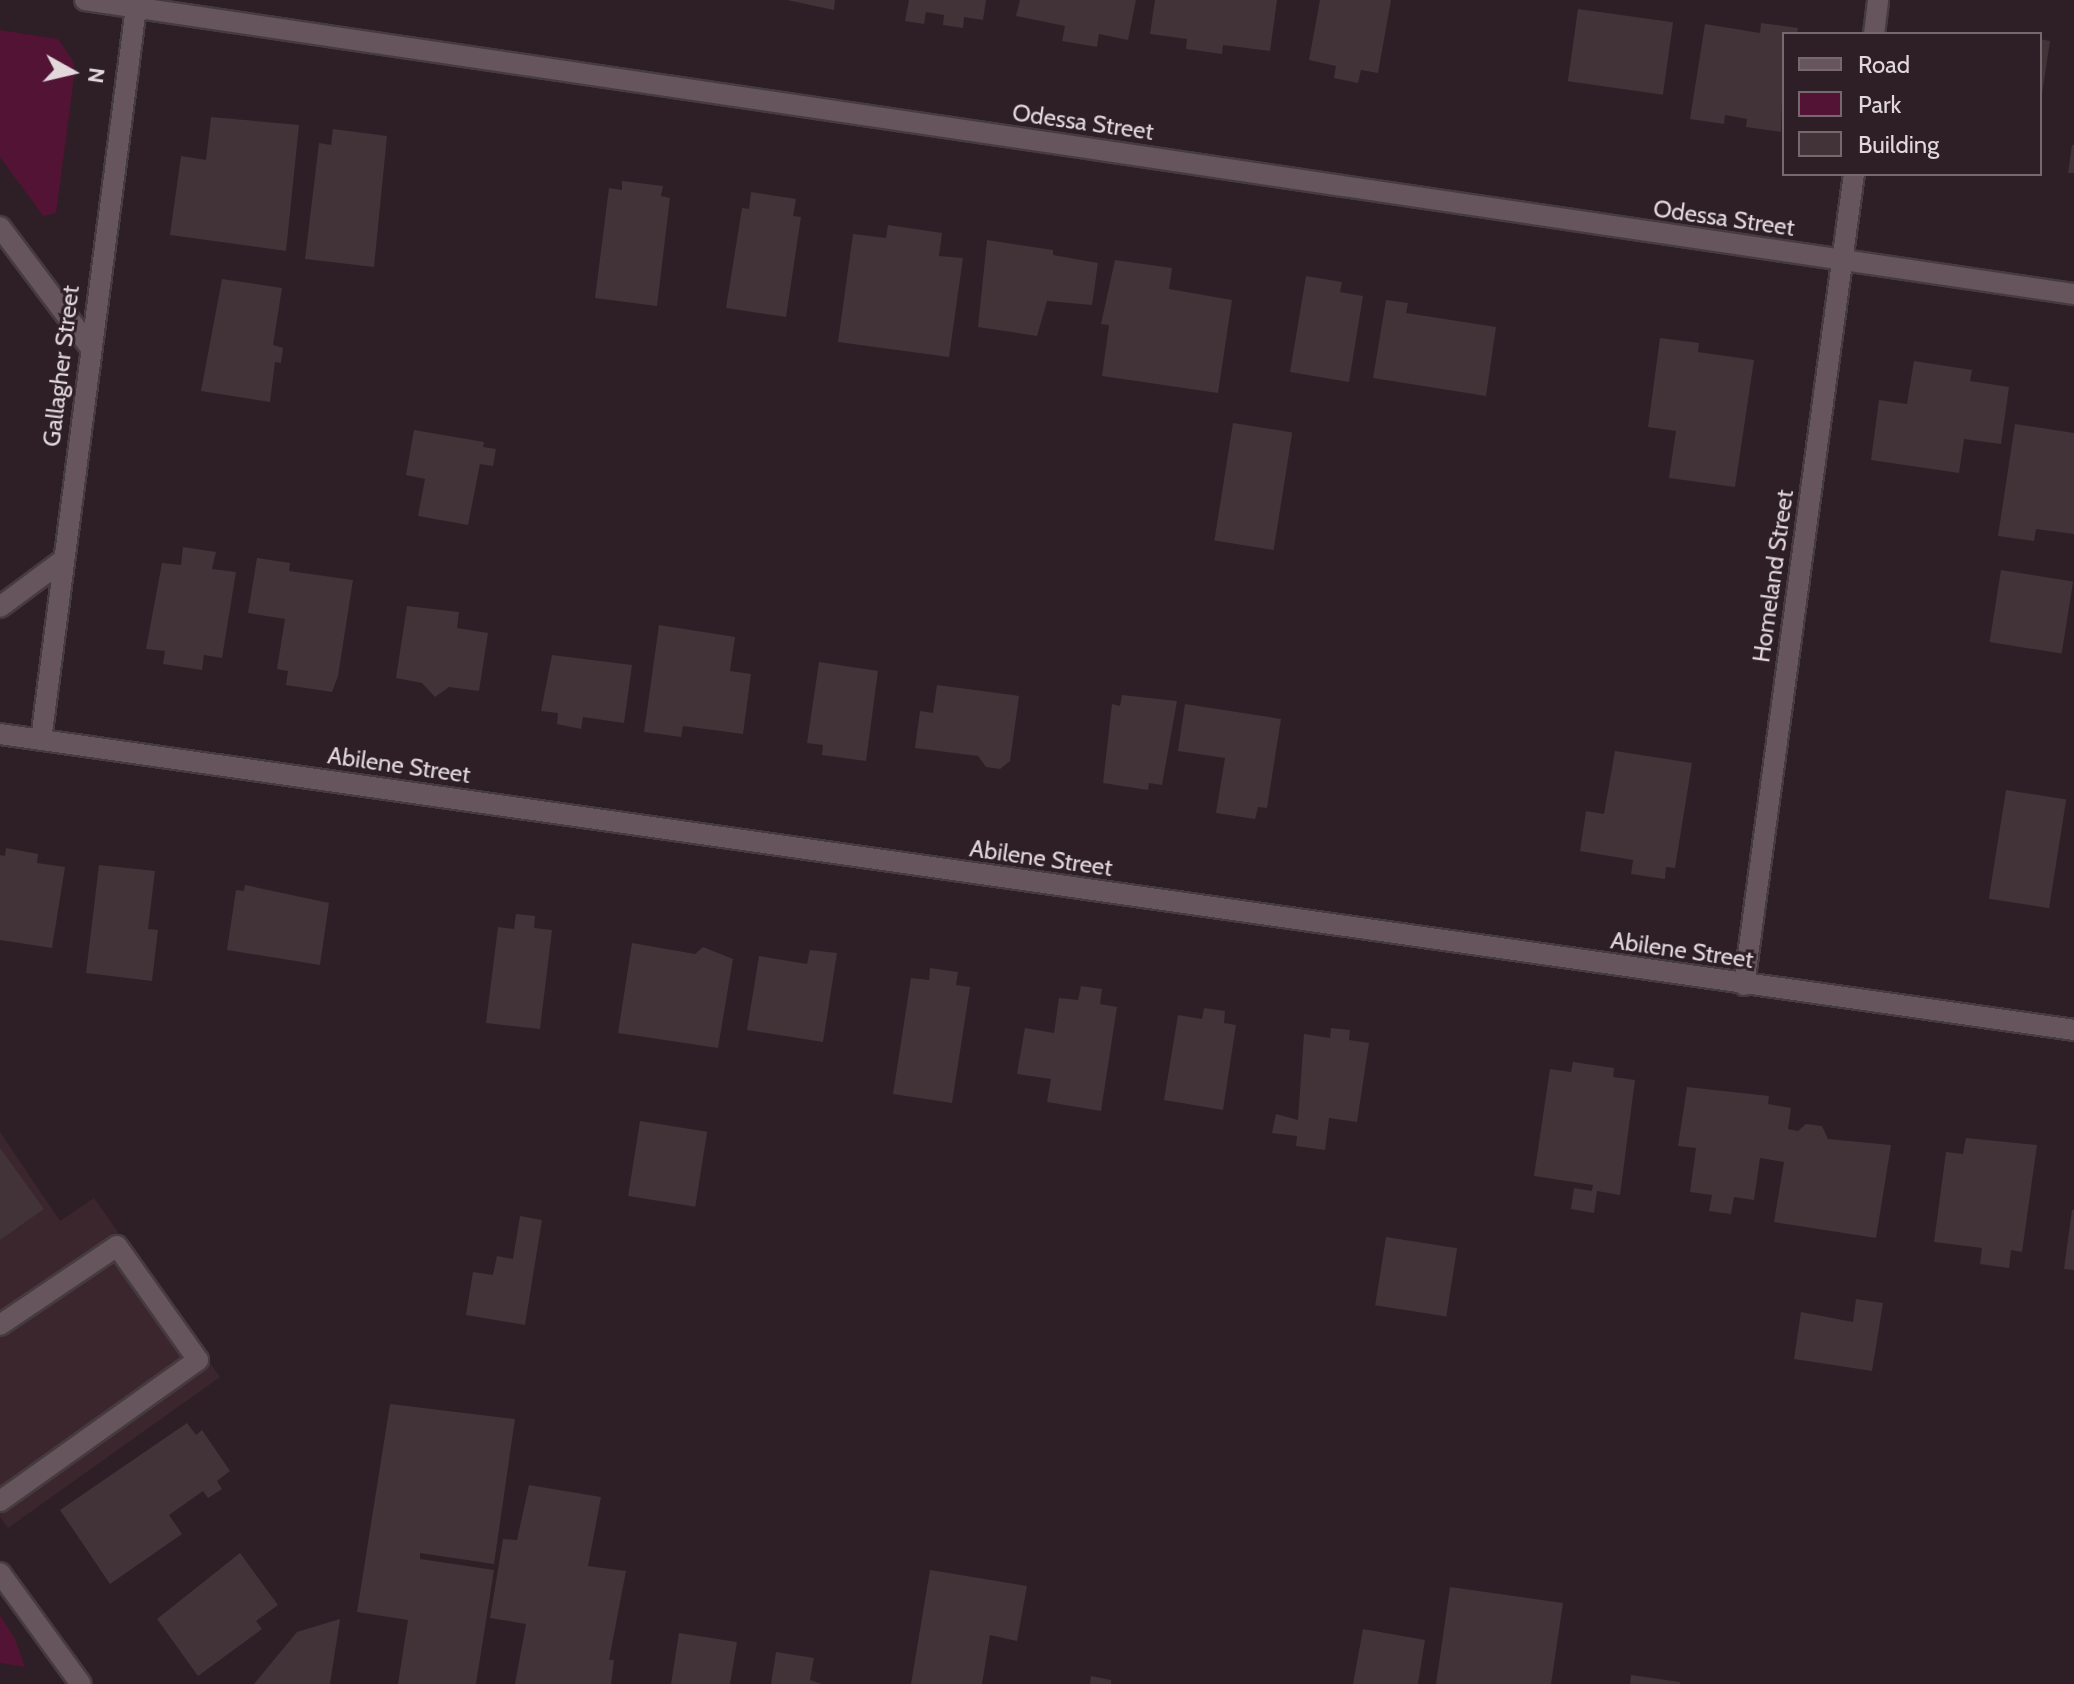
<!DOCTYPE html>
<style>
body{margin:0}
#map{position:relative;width:2074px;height:1684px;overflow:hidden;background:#2d1f25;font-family:Cabin,sans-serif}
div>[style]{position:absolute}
.built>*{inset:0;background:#3b262e}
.green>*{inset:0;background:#531334}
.building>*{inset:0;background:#423339;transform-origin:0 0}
.roads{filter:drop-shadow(2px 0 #463b3f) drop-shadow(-2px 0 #463b3f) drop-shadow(0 2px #463b3f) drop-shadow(0 -2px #463b3f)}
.minor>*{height:20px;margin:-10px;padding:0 10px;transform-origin:10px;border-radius:10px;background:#66555c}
span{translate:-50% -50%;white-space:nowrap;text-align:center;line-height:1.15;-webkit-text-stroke:6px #2d1f25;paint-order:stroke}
.street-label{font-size:24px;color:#e2d8dc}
.legend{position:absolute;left:1782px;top:32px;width:260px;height:144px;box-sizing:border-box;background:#2d1f25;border:2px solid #75696e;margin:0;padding:10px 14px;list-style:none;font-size:24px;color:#e2d8dc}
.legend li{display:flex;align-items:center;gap:16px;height:40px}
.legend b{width:40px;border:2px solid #75696e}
.north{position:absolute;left:32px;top:32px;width:80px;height:80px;-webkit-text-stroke:6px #2d1f25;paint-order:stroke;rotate:98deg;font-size:22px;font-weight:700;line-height:32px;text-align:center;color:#e2d8dc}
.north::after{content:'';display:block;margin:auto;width:28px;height:36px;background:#e2d8dc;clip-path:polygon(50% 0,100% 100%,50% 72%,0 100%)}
</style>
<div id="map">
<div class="built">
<div style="clip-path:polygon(0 1132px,60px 1221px,94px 1198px,220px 1377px,8px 1528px,0 1517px)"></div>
</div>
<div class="green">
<div style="clip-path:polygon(0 30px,58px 39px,72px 59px,75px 70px,56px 213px,43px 216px,0 157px)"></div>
<div style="clip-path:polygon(0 1615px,15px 1639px,25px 1667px,0 1663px)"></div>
</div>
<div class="building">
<div style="clip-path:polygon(787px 0,835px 0,834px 10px)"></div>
<div style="clip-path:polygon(909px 0,986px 0,983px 20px,964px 17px,963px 28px,943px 25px,944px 15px,926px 12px,924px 24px,905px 21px)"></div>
<div style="clip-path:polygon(1020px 0,1136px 0,1128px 40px,1099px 34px,1097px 47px,1062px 41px,1065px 26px,1016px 16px)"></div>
<div style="clip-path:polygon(1155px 0,1277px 0,1270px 51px,1223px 45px,1222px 54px,1186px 49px,1187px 39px,1150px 34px)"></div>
<div style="clip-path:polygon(1320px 0,1391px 0,1378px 73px,1361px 70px,1358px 83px,1334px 78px,1336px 66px,1309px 60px)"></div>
<div style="left:1578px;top:9px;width:96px;height:73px;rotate:8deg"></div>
<div style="clip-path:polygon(1761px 23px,1798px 28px,1797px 34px,1784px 34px,1781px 132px,1746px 127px,1747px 119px,1725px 115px,1724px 124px,1690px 119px,1705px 24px,1760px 33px)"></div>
<div style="clip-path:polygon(2040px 39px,2050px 41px,2042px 94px,2040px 94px)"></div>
<div style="clip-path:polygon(211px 117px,299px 125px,286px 251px,170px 235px,181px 156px,206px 160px)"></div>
<div style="clip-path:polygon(333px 129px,387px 136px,374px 267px,305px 259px,319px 143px,331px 145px)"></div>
<div style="clip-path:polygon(2072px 145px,2074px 145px,2074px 173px,2068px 173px)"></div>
<div style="clip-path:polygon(622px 181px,663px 186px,661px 196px,670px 198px,657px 306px,595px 298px,609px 188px,622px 190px)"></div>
<div style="clip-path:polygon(751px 192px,796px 199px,793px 216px,801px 217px,786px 317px,726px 308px,742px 208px,749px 209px)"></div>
<div style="clip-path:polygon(888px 225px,942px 233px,939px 256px,963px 258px,949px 357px,838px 342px,853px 234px,886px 238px)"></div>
<div style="clip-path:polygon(987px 240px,1053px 250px,1053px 255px,1098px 263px,1092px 305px,1047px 301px,1037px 336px,978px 327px)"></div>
<div style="clip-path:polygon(1115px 260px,1172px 268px,1169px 289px,1232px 300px,1218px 393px,1102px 376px,1109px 325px,1101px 324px)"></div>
<div style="clip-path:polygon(1306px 276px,1342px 282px,1340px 292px,1363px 296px,1349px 382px,1290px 372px)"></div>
<div style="clip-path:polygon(222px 279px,282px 288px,273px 345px,283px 348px,281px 363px,275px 362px,270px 402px,201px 391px)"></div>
<div style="clip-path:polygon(1386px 300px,1408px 303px,1406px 313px,1496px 327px,1486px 396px,1373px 378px)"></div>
<div style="clip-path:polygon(1660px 338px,1699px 343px,1698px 352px,1754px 360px,1735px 487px,1669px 478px,1676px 431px,1648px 427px)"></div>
<div style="clip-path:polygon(1914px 361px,1972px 370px,1970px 381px,2009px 387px,2001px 444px,1964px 439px,1959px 473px,1871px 460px,1879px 400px,1907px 404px)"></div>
<div style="left:1233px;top:423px;width:60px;height:119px;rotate:9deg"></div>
<div style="clip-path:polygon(2015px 424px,2074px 433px,2074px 534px,2036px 529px,2034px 541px,1998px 536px)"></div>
<div style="clip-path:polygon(414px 430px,484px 442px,483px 447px,496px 449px,493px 466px,480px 464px,468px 525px,418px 516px,425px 479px,406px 475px)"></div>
<div style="clip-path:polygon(183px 547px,216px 552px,212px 569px,236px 572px,222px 658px,204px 655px,202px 670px,163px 664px,165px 651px,146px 649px,162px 563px,181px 565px)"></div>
<div style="clip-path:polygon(257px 558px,290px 563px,289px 571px,353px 580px,338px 676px,332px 692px,286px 685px,288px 671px,277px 669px,285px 619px,248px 613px)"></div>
<div style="left:2001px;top:570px;width:73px;height:73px;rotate:9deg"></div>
<div style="clip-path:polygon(407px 606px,459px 612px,457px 628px,488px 633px,479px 691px,449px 687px,435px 697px,422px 683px,396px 678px)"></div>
<div style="clip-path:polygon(659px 625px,735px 637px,730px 671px,751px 674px,743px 734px,683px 726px,681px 737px,644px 732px)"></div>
<div style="clip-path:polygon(552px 655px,632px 665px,624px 723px,583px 717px,581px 729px,557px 724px,558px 713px,541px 711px)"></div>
<div style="clip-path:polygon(819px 662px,878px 671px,866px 761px,822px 755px,823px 745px,807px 743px)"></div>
<div style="clip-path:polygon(937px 685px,1019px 696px,1010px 761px,1000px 769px,986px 767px,978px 756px,915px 748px,920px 711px,933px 713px)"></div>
<div style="clip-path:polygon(1122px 695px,1177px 701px,1162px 785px,1149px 783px,1148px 790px,1103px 783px,1112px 704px,1120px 706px)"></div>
<div style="clip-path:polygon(1185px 704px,1281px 719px,1267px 808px,1258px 807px,1255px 819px,1216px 813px,1225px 758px,1178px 751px)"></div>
<div style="clip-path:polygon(1615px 751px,1692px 763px,1675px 868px,1666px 867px,1665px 879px,1631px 874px,1633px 860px,1580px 851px,1586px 811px,1604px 814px)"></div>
<div style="left:2006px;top:790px;width:61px;height:110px;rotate:9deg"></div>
<div style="clip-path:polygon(6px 848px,38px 854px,37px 863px,65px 867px,52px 948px,0 940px,0 855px,5px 856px)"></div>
<div style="clip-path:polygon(99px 865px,155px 871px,148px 929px,158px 930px,152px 981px,86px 973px)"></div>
<div style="clip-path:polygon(245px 885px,329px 903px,320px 965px,227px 950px,236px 890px,244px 891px)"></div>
<div style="clip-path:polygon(516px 914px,535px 916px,534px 928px,552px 930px,540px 1029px,486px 1023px,498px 927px,514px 929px)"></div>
<div style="clip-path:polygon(632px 943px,695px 954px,703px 947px,733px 959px,718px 1048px,618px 1033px)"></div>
<div style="clip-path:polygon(810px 950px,837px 953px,823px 1042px,747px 1030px,759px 956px,807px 964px)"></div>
<div style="clip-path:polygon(930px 968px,958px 972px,956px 985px,970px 987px,952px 1103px,893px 1094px,911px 978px,929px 980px)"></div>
<div style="clip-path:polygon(1081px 986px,1102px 989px,1100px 1004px,1117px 1007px,1101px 1111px,1047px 1102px,1051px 1079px,1017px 1074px,1025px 1028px,1054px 1033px,1059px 998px,1078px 1000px)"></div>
<div style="clip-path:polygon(1204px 1008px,1225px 1011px,1224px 1023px,1236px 1025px,1223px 1110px,1164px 1100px,1178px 1015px,1202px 1019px)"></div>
<div style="clip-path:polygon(1331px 1028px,1350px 1030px,1349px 1040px,1369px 1043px,1357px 1122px,1329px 1118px,1325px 1150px,1296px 1146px,1297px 1136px,1272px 1133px,1276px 1114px,1298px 1120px,1304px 1034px,1330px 1038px)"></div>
<div style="clip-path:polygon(1573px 1062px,1614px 1068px,1613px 1077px,1635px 1080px,1620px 1195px,1597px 1191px,1594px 1213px,1571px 1209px,1574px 1188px,1592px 1191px,1593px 1185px,1534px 1176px,1550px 1069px,1571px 1072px)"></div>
<div style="clip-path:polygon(1687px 1087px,1769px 1096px,1768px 1104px,1791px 1108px,1788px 1129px,1798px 1131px,1806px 1124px,1822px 1126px,1828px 1139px,1891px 1145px,1876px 1238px,1774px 1222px,1784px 1162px,1760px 1158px,1754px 1200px,1734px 1197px,1731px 1214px,1709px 1211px,1712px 1195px,1690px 1192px,1696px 1148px,1678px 1146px)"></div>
<div style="left:640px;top:1121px;width:68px;height:76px;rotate:9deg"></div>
<div style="clip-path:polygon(1966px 1138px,2037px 1145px,2022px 1252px,2011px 1250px,2009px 1268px,1980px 1264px,1982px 1248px,1934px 1242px,1946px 1152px,1963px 1154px)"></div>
<div style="clip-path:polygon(0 1148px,44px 1209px,0 1240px)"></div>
<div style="clip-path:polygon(2072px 1210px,2074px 1210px,2074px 1270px,2064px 1269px)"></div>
<div style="clip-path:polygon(520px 1216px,542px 1220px,525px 1325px,466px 1315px,473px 1272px,493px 1275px,497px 1256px,513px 1259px)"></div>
<div style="left:1386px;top:1237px;width:72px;height:69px;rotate:9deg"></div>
<div style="clip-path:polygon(1856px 1299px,1883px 1303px,1872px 1371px,1794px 1359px,1801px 1312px,1853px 1322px)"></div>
<div style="clip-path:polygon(390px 1404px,515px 1419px,494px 1564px,420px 1553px,420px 1559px,494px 1570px,476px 1684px,398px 1684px,408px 1620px,357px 1612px)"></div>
<div style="clip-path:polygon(187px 1423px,196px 1435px,202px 1430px,230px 1471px,217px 1481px,222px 1489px,208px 1498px,203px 1491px,169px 1515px,182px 1534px,110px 1584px,60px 1510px)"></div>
<div style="clip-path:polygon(529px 1485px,601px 1497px,588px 1566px,626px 1571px,609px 1660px,614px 1660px,611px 1684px,515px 1684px,526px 1624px,490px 1618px,503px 1539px,517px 1540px)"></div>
<div style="clip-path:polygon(240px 1553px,278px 1605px,256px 1621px,262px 1629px,198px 1676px,157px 1619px)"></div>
<div style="clip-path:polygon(930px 1570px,1027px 1586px,1017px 1641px,990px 1635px,982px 1684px,911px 1684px)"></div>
<div style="clip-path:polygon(1450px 1587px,1563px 1603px,1551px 1684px,1436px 1684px)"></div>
<div style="clip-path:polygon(340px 1619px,330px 1684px,254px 1684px,297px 1632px)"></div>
<div style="clip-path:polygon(1363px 1629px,1425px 1640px,1418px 1684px,1353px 1684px)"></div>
<div style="clip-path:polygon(679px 1633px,737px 1642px,730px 1684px,671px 1684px)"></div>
<div style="clip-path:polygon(776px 1652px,814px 1658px,810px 1680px,822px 1684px,771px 1684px)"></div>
<div style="clip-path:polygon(1631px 1675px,1680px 1682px,1680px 1684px,1630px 1684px)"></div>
<div style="clip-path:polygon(1091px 1676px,1111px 1680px,1111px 1684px,1090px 1684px)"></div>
</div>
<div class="roads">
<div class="minor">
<div style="left:85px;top:0;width:2011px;rotate:8.41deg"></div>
<div style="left:1874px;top:34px;width:34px;rotate:-83deg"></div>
<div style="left:0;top:227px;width:150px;rotate:53.1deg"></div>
<div style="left:0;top:607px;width:77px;rotate:-36.6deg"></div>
<div style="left:0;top:734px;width:2095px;rotate:8.12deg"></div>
<div style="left:41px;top:740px;width:746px;rotate:-82.61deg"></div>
<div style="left:1744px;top:985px;width:818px;rotate:-82.28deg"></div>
<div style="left:0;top:1325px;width:141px;rotate:-34deg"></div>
<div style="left:117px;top:1246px;width:140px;rotate:54.6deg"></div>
<div style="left:198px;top:1360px;width:243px;rotate:144.5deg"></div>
<div style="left:0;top:1573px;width:137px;rotate:53.9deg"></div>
</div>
</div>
<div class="street-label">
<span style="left:1083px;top:122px;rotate:8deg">Odessa Street</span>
<span style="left:1724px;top:218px;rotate:8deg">Odessa Street</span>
<span style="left:61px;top:366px;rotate:-83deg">Gallagher Street</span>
<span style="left:1773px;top:576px;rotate:-82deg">Homeland Street</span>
<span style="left:399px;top:765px;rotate:8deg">Abilene Street</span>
<span style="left:1041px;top:858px;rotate:8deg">Abilene Street</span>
<span style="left:1682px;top:950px;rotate:8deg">Abilene Street</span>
</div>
<ul class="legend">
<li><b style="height:10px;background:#66555c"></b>Road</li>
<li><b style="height:22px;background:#531334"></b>Park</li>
<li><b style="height:22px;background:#423339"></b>Building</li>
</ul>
<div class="north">N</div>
</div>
